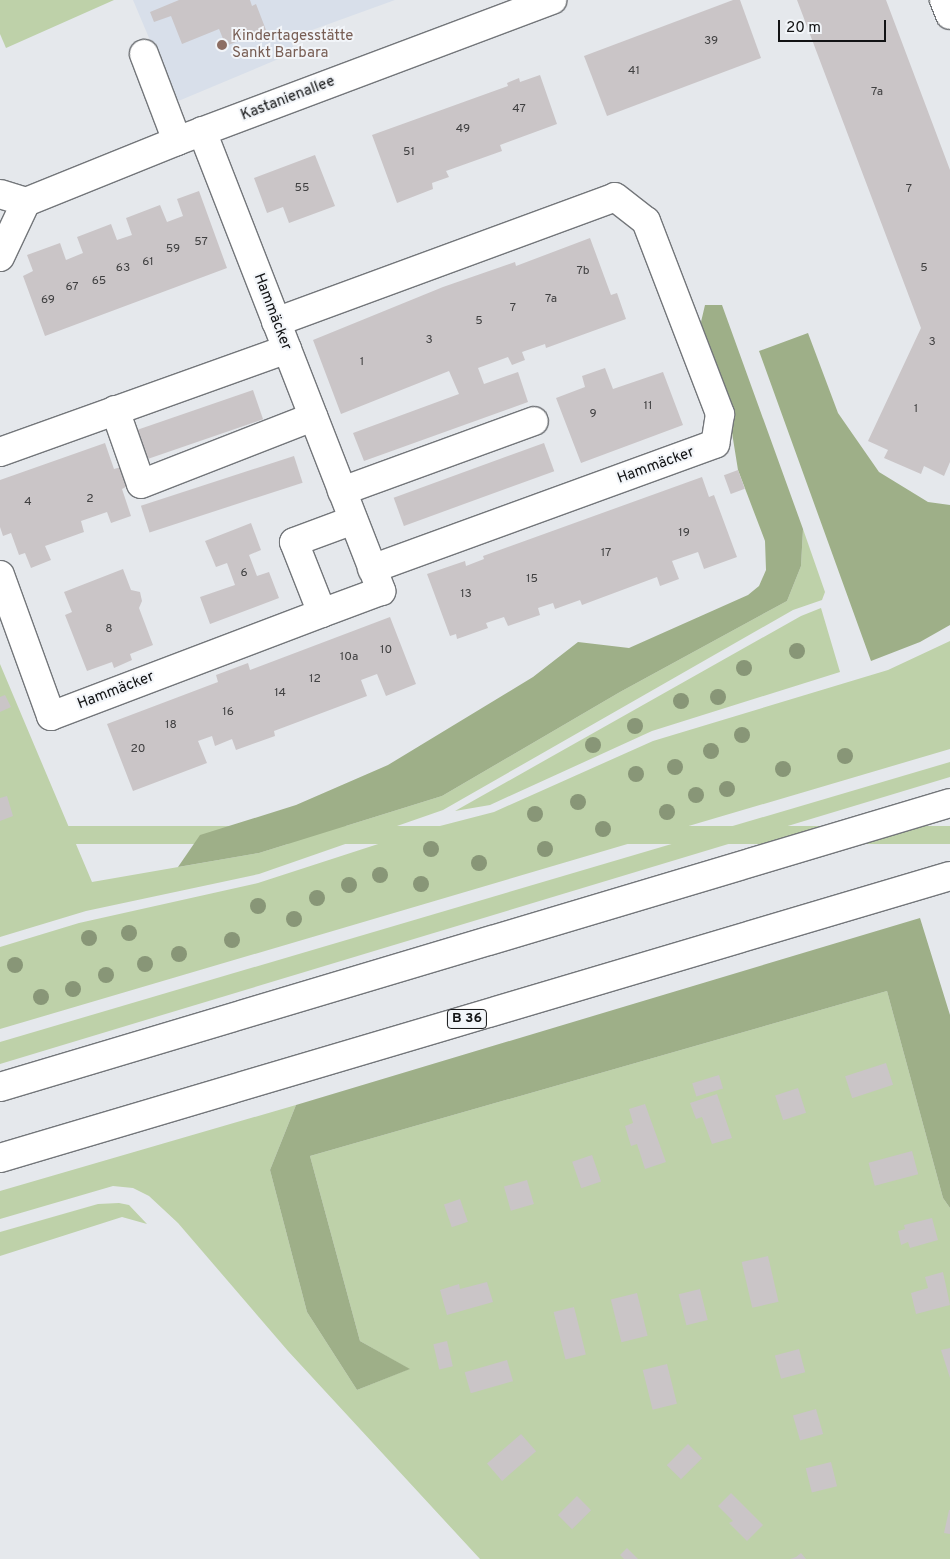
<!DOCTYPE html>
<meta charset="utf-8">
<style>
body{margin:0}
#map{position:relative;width:950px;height:1559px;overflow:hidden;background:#e5e8ec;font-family:Overpass,sans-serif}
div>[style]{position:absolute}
.built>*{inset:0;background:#d8dfea}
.green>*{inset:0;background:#bed1a9;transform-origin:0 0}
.forest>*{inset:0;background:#9eaf88}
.building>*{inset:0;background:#cac5c7;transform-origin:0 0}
.roads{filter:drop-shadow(1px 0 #73767a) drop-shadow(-1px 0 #73767a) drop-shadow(0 1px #73767a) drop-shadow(0 -1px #73767a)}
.minor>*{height:28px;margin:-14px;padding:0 14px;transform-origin:14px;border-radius:14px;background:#fff}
.highway>*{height:28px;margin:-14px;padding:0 14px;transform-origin:14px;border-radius:14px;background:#fff}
.trees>*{width:16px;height:16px;margin:-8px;border-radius:50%;background:#889677}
.dots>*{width:14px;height:14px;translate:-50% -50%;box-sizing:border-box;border:2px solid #f2f5f9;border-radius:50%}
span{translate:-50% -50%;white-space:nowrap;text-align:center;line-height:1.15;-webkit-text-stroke:4px #f2f5f9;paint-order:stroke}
.number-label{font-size:12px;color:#404041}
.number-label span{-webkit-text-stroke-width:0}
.shield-label span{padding:1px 4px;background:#f2f5f9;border:1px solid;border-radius:4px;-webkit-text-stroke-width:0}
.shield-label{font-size:14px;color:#121314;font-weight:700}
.education-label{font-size:15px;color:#785e54}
.left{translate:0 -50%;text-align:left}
.street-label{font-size:15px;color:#121314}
.scale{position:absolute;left:778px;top:20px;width:108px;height:22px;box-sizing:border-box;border:2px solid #121314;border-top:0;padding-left:6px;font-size:15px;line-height:18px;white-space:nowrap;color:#121314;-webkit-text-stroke:4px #f2f5f9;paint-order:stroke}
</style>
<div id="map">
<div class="built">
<div style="clip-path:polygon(133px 0,395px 0,290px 38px,295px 52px,176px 102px)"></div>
</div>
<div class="green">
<div style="clip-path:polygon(0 0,114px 0,6px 48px,0 34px)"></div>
<div style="clip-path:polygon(803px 529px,825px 592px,822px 600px,793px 610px,443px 810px,259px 874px,86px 911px,0 937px,0 664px,92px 882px,259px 853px,442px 796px,620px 692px,787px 601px,801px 566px)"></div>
<div style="clip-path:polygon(821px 608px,840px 672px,652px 731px,490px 805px,455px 811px,801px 616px)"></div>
<div style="clip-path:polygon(950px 641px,950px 749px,0 1029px,0 947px,79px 923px,258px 883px,409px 834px,494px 812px,653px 741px,888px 670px)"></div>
<div style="clip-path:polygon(950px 762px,950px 777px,0 1064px,0 1042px)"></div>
<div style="left:950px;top:826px;width:18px;height:991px;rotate:90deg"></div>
<div style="clip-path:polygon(887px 991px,943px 1198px,950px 1208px,950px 1559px,480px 1559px,288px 1351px,178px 1223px,149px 1196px,133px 1188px,113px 1186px,0 1219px,0 1191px,296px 1105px,270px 1170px,307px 1312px,357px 1390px,409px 1369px,360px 1341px,310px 1156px)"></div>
<div style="clip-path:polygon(119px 1203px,129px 1205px,147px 1224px,122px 1217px,0 1256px,0 1232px,98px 1204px)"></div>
</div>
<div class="forest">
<div style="clip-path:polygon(705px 305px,722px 305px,803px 529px,801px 566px,787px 601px,620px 692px,442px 796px,259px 853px,178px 867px,200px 835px,296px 805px,388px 765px,533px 677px,578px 642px,629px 648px,748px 595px,759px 586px,766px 570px,765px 541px,738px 470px,728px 408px,711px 365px,701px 322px)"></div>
<div style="clip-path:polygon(808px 333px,838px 413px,879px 472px,928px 502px,950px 505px,950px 625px,920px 642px,871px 661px,759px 351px)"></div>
<div style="clip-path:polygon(920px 918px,950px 1015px,950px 1208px,943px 1198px,887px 991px,310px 1156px,360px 1341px,410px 1369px,357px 1390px,307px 1312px,270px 1170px,296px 1105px)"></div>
</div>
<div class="building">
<div style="clip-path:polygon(179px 0,250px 0,252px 6px,256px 4px,266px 30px,226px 46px,219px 29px,182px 44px,171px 16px,154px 22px,150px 12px)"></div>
<div style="clip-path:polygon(733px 0,740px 0,761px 58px,607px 116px,584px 56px)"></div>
<div style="clip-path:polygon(797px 0,886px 0,950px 170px,950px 462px,944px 476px,924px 466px,921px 474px,884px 458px,888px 450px,868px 441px,921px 328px)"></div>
<div style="clip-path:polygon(540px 75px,557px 124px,500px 145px,502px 151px,446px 171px,449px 177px,432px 183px,433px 189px,397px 203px,372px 135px,508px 86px,507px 83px,519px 78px,520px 82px)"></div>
<div style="clip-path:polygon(315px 155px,335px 206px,289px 223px,283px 207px,267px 213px,254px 178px)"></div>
<div style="clip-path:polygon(199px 191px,227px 268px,45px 336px,23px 276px,33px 271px,27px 255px,60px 243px,66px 260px,83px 253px,77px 237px,111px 224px,117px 240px,132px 235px,126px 218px,160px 205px,167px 222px,183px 216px,177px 199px)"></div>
<div style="clip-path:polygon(590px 238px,611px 295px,617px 293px,626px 319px,546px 348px,545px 344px,522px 352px,525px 360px,512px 365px,508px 357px,478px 368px,484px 384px,518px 372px,528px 402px,364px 461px,353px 433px,459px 394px,449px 371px,341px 414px,313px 340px,443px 287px,515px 262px,516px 266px)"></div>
<div style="clip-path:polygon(605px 368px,613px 389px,663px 372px,683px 425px,581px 463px,556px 398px,585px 387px,582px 376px)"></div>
<div style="left:253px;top:390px;width:31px;height:129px;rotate:71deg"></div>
<div style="clip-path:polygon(105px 443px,114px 469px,121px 467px,128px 486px,122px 489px,131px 516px,111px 523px,107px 512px,81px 521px,84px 532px,45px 546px,51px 560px,31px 568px,25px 553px,19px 555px,11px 533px,3px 536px,0 527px,0 480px)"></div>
<div style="left:544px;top:443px;width:30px;height:160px;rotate:70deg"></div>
<div style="left:294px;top:456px;width:28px;height:161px;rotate:72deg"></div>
<div style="left:738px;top:470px;width:20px;height:15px;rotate:70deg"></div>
<div style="clip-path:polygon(702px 477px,709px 497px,714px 495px,737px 557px,704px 569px,698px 552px,672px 561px,679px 579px,660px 586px,657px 577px,582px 605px,580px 600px,555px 609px,553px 603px,538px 608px,540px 615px,508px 626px,504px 617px,486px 623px,488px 628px,457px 639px,456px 634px,450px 636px,427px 574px,465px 561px,466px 566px,484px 559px,483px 556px)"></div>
<div style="clip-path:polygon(251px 523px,261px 550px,249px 555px,257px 576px,269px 572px,279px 598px,210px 624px,200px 597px,235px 585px,227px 563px,216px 567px,205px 541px)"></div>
<div style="clip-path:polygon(123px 569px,131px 590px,140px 592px,142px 601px,139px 608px,153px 645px,130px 654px,132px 660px,114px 668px,112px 662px,87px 671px,65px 615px,72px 612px,64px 592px)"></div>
<div style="clip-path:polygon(390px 617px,416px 684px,386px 696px,377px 674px,361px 680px,367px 696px,274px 731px,275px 736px,236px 750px,232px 739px,215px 746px,212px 736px,198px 741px,207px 763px,133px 791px,107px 724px,218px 682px,216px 675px,248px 663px,250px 670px)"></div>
<div style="clip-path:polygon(5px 695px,11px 707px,0 712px,0 697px)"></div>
<div style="clip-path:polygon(7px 796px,13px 816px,0 821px,0 798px)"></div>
<div style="left:886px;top:1063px;width:23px;height:43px;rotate:72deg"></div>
<div style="left:719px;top:1075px;width:14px;height:28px;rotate:73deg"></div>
<div style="left:798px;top:1088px;width:26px;height:24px;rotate:72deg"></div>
<div style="clip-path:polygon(717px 1094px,732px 1138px,712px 1144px,702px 1117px,696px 1119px,690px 1103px)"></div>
<div style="clip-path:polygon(645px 1104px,666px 1162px,645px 1169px,637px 1144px,631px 1146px,625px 1126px,633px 1123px,629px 1109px)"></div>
<div style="left:912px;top:1151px;width:24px;height:45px;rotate:75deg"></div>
<div style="left:592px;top:1155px;width:28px;height:21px;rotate:71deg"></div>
<div style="left:527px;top:1180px;width:25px;height:24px;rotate:74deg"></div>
<div style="left:460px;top:1199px;width:24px;height:17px;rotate:71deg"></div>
<div style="clip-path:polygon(932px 1218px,938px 1240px,910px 1248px,908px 1242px,901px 1245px,898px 1231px,905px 1229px,904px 1225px)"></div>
<div style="left:768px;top:1256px;width:47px;height:27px;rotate:77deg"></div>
<div style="clip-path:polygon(943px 1272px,950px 1305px,916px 1314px,911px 1293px,928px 1288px,925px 1277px)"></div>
<div style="clip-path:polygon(487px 1282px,493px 1302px,447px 1315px,440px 1290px,459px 1284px,460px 1289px)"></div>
<div style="left:700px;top:1289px;width:32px;height:22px;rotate:76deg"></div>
<div style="left:637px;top:1293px;width:44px;height:27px;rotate:76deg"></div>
<div style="left:574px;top:1307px;width:49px;height:21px;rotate:76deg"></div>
<div style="left:447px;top:1341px;width:26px;height:14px;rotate:77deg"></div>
<div style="clip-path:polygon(950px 1348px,950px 1378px,941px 1350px)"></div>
<div style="left:799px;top:1349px;width:24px;height:25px;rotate:75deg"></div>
<div style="left:507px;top:1360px;width:22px;height:44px;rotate:74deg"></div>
<div style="left:667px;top:1364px;width:41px;height:25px;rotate:76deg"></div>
<div style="left:816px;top:1409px;width:26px;height:24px;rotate:74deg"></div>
<div style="left:521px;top:1434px;width:23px;height:45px;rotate:49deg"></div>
<div style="left:688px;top:1444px;width:20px;height:30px;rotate:45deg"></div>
<div style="left:831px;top:1462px;width:25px;height:26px;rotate:76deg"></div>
<div style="clip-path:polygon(731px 1493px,763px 1525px,747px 1541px,729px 1523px,733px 1521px,718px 1506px)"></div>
<div style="left:577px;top:1496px;width:20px;height:27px;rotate:45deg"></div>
<div style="clip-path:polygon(949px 1510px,950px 1510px,950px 1534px,944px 1533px)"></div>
<div style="clip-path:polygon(627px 1548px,638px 1559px,624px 1559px,620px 1555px)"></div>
<div style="clip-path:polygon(801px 1553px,806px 1559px,790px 1559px,796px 1557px)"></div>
</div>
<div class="roads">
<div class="minor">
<div style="left:944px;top:0;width:16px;rotate:68deg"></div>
<div style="left:144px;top:54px;width:93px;rotate:69.2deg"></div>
<div style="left:202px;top:131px;width:494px;rotate:68.7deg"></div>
<div style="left:381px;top:591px;width:63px;rotate:159.6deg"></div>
<div style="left:322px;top:613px;width:76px;rotate:-111.5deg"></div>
<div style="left:294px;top:542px;width:63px;rotate:-20.4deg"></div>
<div style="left:0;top:194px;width:27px;rotate:17deg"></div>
<div style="left:26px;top:202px;width:163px;rotate:-22deg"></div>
<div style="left:177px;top:141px;width:401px;rotate:-20.6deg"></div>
<div style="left:0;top:257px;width:61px;rotate:-64.7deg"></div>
<div style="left:276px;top:322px;width:361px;rotate:-20.2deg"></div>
<div style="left:615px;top:197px;width:39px;rotate:38deg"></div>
<div style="left:646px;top:221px;width:207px;rotate:69deg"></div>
<div style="left:720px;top:414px;width:30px;rotate:99deg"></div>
<div style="left:715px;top:444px;width:365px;rotate:160deg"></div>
<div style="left:115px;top:410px;width:78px;rotate:70.6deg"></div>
<div style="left:141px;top:484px;width:185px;rotate:-21.3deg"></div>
<div style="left:0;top:452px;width:305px;rotate:-19.7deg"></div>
<div style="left:342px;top:491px;width:204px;rotate:-20deg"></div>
<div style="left:0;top:575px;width:150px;rotate:70.1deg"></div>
<div style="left:51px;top:716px;width:290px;rotate:-20.8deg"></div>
</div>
<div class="highway">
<div style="left:0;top:1087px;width:992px;rotate:-16.64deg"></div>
<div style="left:0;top:1158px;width:991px;rotate:-16.53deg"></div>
</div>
</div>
<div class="trees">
<div style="left:797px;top:651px"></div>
<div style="left:744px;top:668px"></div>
<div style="left:718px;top:697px"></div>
<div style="left:681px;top:701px"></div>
<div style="left:635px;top:726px"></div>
<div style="left:742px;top:735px"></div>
<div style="left:593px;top:745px"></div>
<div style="left:711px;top:751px"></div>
<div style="left:845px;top:756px"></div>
<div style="left:675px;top:767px"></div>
<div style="left:783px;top:769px"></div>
<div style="left:636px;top:774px"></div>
<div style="left:727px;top:789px"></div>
<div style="left:696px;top:795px"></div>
<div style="left:578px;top:802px"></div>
<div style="left:667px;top:812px"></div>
<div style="left:535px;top:814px"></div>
<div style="left:603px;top:829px"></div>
<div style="left:431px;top:849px"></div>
<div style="left:545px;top:849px"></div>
<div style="left:479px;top:863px"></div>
<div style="left:380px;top:875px"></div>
<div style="left:421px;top:884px"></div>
<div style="left:349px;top:885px"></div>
<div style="left:317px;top:898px"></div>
<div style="left:258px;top:906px"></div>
<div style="left:294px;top:919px"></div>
<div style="left:129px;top:933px"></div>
<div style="left:89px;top:938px"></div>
<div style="left:232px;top:940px"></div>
<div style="left:179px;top:954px"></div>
<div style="left:145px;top:964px"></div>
<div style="left:15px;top:965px"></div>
<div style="left:106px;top:975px"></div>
<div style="left:73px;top:989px"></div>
<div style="left:41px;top:997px"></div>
</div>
<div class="dots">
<div style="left:222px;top:45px;background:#8d6e63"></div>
</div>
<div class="number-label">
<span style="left:711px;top:42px">39</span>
<span style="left:634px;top:72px">41</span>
<span style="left:877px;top:93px">7a</span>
<span style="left:519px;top:110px">47</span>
<span style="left:463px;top:130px">49</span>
<span style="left:409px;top:153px">51</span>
<span style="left:302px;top:189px">55</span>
<span style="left:909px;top:190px">7</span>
<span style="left:201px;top:243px">57</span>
<span style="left:173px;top:250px">59</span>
<span style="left:148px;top:263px">61</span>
<span style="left:123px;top:269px">63</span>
<span style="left:924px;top:269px">5</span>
<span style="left:583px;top:272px">7b</span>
<span style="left:99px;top:282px">65</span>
<span style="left:72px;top:288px">67</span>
<span style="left:551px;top:300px">7a</span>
<span style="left:48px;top:301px">69</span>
<span style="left:513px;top:309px">7</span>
<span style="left:479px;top:322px">5</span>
<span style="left:429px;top:341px">3</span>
<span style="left:932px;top:343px">3</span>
<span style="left:362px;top:363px">1</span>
<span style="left:648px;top:407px">11</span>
<span style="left:916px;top:410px">1</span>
<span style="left:593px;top:415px">9</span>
<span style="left:90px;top:500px">2</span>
<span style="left:28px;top:503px">4</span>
<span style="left:684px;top:534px">19</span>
<span style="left:606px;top:554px">17</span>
<span style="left:244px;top:574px">6</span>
<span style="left:532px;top:580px">15</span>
<span style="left:466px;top:595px">13</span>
<span style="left:109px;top:630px">8</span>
<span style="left:386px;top:651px">10</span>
<span style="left:349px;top:658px">10a</span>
<span style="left:315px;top:680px">12</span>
<span style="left:280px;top:694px">14</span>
<span style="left:228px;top:713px">16</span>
<span style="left:171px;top:726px">18</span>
<span style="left:138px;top:750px">20</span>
</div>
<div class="shield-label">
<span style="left:467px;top:1019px">B 36</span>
</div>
<div class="education-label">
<span class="left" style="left:232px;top:45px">Kindertagesstätte<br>Sankt Barbara</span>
</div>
<div class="street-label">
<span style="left:288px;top:99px;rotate:-21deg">Kastanienallee</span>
<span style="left:272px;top:312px;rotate:69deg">Hammäcker</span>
<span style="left:656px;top:466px;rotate:-20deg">Hammäcker</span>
<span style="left:116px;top:691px;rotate:-21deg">Hammäcker</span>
</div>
<div class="scale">20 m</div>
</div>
